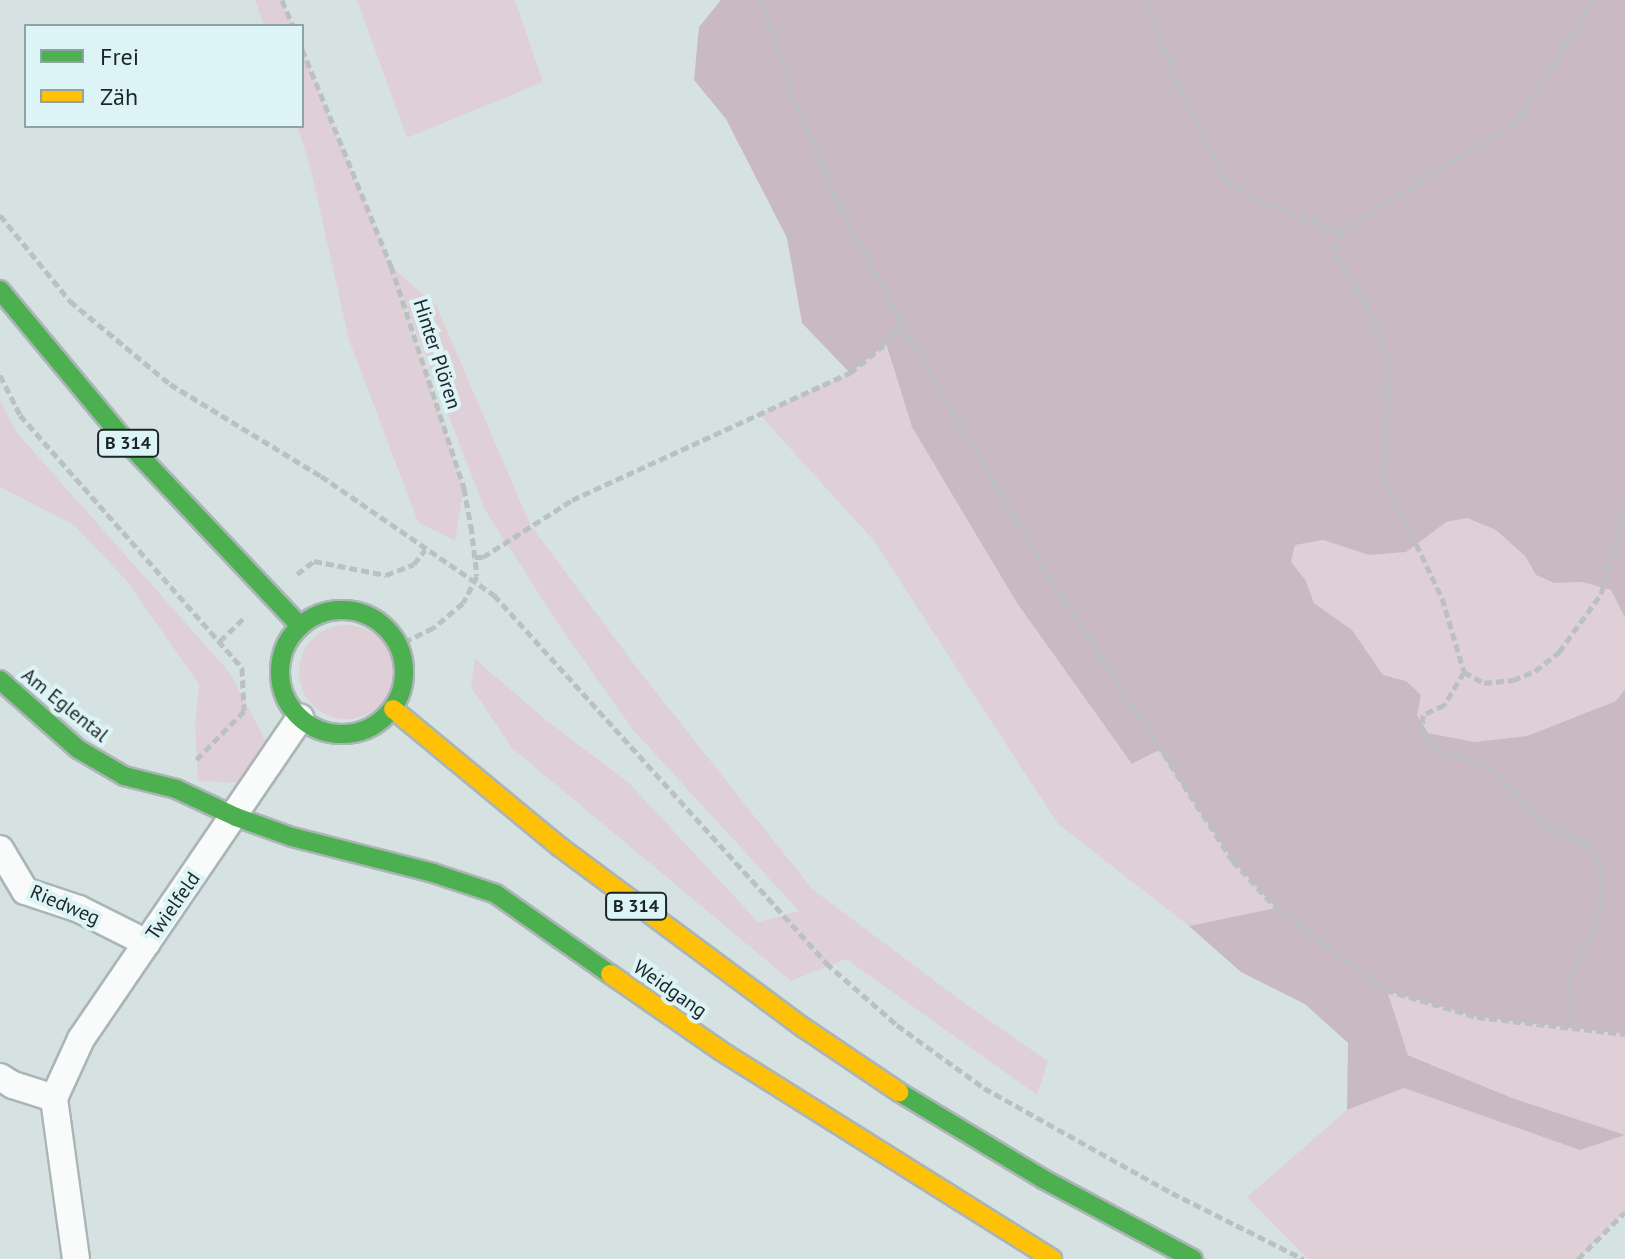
<!DOCTYPE html>
<meta charset="utf-8">
<style>
body{margin:0}
#map{position:relative;width:1625px;height:1259px;overflow:hidden;background:#d6e2e2;font-family:"PT Sans",sans-serif}
div>[style]{position:absolute}
.green>*{inset:0;background:#dfd0d8}
.round{border-radius:50%}
.forest>*{inset:0;background:#c9b9c2}
.path>*{height:5px;margin-top:-2.5px;transform-origin:0;background:repeating-linear-gradient(90deg,#bbc0c0 0 8px,transparent 0 12px)}
.roads{filter:drop-shadow(2px 0 #abb5b5) drop-shadow(-2px 0 #abb5b5) drop-shadow(0 2px #abb5b5) drop-shadow(0 -2px #abb5b5)}
.street>*{height:26px;margin:-13px;padding:0 13px;transform-origin:13px;border-radius:13px;background:#f9fbfb}
.fast>*{height:18px;margin:-9px;padding:0 9px;transform-origin:9px;border-radius:9px;background:#4caf50}
.fast>.ring{margin:-9px;padding:0;box-sizing:content-box;background:none;border:18px solid #4caf50;border-radius:50%}
.slow>*{height:18px;margin:-9px;padding:0 9px;transform-origin:9px;border-radius:9px;background:#ffc107}
span{translate:-50% -50%;white-space:nowrap;text-align:center;line-height:1.15;-webkit-text-stroke:8px #ddf4f6;paint-order:stroke}
.shield-label span{padding:2px 6px;background:#ddf4f6;border:2px solid;border-radius:6px;-webkit-text-stroke-width:0}
.shield-label{font-size:18px;color:#1d2626;font-weight:700}
.street-label{font-size:20px;color:#1d2626}
.legend{position:absolute;left:24px;top:24px;width:280px;height:104px;box-sizing:border-box;background:#ddf4f6;border:2px solid #90a2a3;margin:0;padding:10px 14px;list-style:none;font-size:24px;color:#1d2626}
.legend li{display:flex;align-items:center;gap:16px;height:40px}
.legend b{width:40px;border:2px solid #90a2a3}
</style>
<div id="map">
<div class="green">
<div style="clip-path:polygon(255px 0,282px 0,293px 26px,264px 26px)"></div>
<div style="clip-path:polygon(357px 0,515px 0,543px 82px,407px 138px)"></div>
<div style="clip-path:polygon(302px 49px,391px 266px,437px 307px,531px 526px,637px 668px,812px 889px,967px 1005px,1048px 1061px,1037px 1095px,846px 959px,791px 981px,512px 748px,471px 687px,475px 659px,546px 720px,629px 783px,758px 922px,799px 911px,633px 730px,559px 625px,485px 510px,399px 288px,464px 488px,455px 541px,418px 522px,349px 340px,310px 166px,297px 126px,302px 126px)"></div>
<div style="clip-path:polygon(885px 344px,912px 427px,1133px 764px,1159px 750px,1233px 861px,1276px 908px,1189px 926px,1058px 824px,874px 541px,759px 414px,850px 373px)"></div>
<div style="clip-path:polygon(0 400px,17px 433px,230px 673px,268px 745px,239px 783px,198px 781px,195px 724px,199px 684px,125px 579px,74px 525px,0 487px)"></div>
<div style="clip-path:polygon(1467px 518px,1496px 530px,1525px 556px,1536px 575px,1554px 583px,1582px 582px,1611px 590px,1625px 618px,1625px 689px,1616px 701px,1527px 736px,1475px 742px,1428px 733px,1417px 715px,1406px 681px,1383px 675px,1352px 630px,1314px 603px,1306px 581px,1291px 563px,1295px 545px,1323px 540px,1369px 555px,1428px 533px,1446px 522px)"></div>
<div class="round" style="left:299px;top:625px;width:94px;height:94px"></div>
<div style="clip-path:polygon(1386px 990px,1477px 1017px,1625px 1034px,1625px 1212px,1578px 1259px,1308px 1259px,1247px 1197px,1347px 1110px,1404px 1088px,1580px 1150px,1624px 1135px,1512px 1098px,1408px 1054px)"></div>
</div>
<div class="forest">
<div style="clip-path:polygon(721px 0,1625px 0,1625px 618px,1611px 590px,1582px 582px,1554px 583px,1536px 575px,1525px 556px,1496px 530px,1467px 518px,1446px 522px,1406px 552px,1369px 555px,1323px 540px,1295px 545px,1291px 562px,1306px 581px,1314px 603px,1352px 630px,1383px 675px,1406px 681px,1421px 695px,1417px 715px,1428px 733px,1475px 742px,1527px 736px,1616px 701px,1625px 689px,1625px 1034px,1477px 1017px,1387px 991px,1408px 1055px,1512px 1098px,1625px 1135px,1580px 1150px,1404px 1088px,1347px 1110px,1348px 1043px,1305px 1004px,1241px 972px,1189px 926px,1276px 908px,1233px 861px,1159px 750px,1132px 764px,1017px 603px,912px 427px,886px 344px,850px 373px,802px 323px,787px 238px,726px 119px,694px 80px,699px 27px)"></div>
</div>
<div class="path">
<div style="left:282px;top:0;width:28px;rotate:67deg"></div>
<div style="left:761px;top:0;width:108px;rotate:71.7deg"></div>
<div style="left:795px;top:103px;width:115px;rotate:66.3deg"></div>
<div style="left:841px;top:208px;width:131px;rotate:62.3deg"></div>
<div style="left:902px;top:324px;width:299px;rotate:59.7deg"></div>
<div style="left:1053px;top:582px;width:332px;rotate:57.2deg"></div>
<div style="left:1233px;top:861px;width:64px;rotate:47.5deg"></div>
<div style="left:1276px;top:908px;width:137px;rotate:36.7deg"></div>
<div style="left:1386px;top:990px;width:95px;rotate:16.5deg"></div>
<div style="left:1477px;top:1017px;width:149px;rotate:6.6deg"></div>
<div style="left:1146px;top:0;width:93px;rotate:68.7deg"></div>
<div style="left:1180px;top:87px;width:104px;rotate:63.7deg"></div>
<div style="left:1226px;top:180px;width:35px;rotate:35deg"></div>
<div style="left:1255px;top:200px;width:90px;rotate:20deg"></div>
<div style="left:1594px;top:0;width:145px;rotate:122.6deg"></div>
<div style="left:1516px;top:122px;width:207px;rotate:148.2deg"></div>
<div style="left:1340px;top:231px;width:25px;rotate:99deg"></div>
<div style="left:1336px;top:256px;width:56px;rotate:57.4deg"></div>
<div style="left:1366px;top:303px;width:59px;rotate:69.1deg"></div>
<div style="left:1387px;top:358px;width:121px;rotate:90.9deg"></div>
<div style="left:1385px;top:479px;width:132px;rotate:64.4deg"></div>
<div style="left:1442px;top:598px;width:77px;rotate:73.4deg"></div>
<div style="left:1464px;top:672px;width:23px;rotate:29deg"></div>
<div style="left:1484px;top:683px;width:29px;rotate:-6deg"></div>
<div style="left:1513px;top:680px;width:24px;rotate:-22deg"></div>
<div style="left:1535px;top:671px;width:31px;rotate:-38deg"></div>
<div style="left:1559px;top:652px;width:72px;rotate:-54.1deg"></div>
<div style="left:1601px;top:594px;width:87px;rotate:-74.1deg"></div>
<div style="left:302px;top:49px;width:235px;rotate:67.7deg"></div>
<div style="left:391px;top:266px;width:234px;rotate:71.8deg"></div>
<div style="left:464px;top:488px;width:39px;rotate:80deg"></div>
<div style="left:471px;top:526px;width:50px;rotate:83.2deg"></div>
<div style="left:477px;top:576px;width:30px;rotate:117deg"></div>
<div style="left:463px;top:603px;width:39px;rotate:140deg"></div>
<div style="left:433px;top:628px;width:39px;rotate:154deg"></div>
<div style="left:0;top:215px;width:111px;rotate:50.9deg"></div>
<div style="left:70px;top:301px;width:130px;rotate:39.7deg"></div>
<div style="left:170px;top:384px;width:177px;rotate:31.4deg"></div>
<div style="left:321px;top:476px;width:210px;rotate:34.5deg"></div>
<div style="left:494px;top:595px;width:496px;rotate:47.9deg"></div>
<div style="left:826px;top:963px;width:94px;rotate:41.1deg"></div>
<div style="left:897px;top:1025px;width:107px;rotate:35.9deg"></div>
<div style="left:984px;top:1088px;width:215px;rotate:29.2deg"></div>
<div style="left:1172px;top:1193px;width:147px;rotate:26.7deg"></div>
<div style="left:0;top:375px;width:45px;rotate:63.4deg"></div>
<div style="left:20px;top:415px;width:337px;rotate:48.7deg"></div>
<div style="left:242px;top:668px;width:43px;rotate:87.3deg"></div>
<div style="left:244px;top:711px;width:71px;rotate:134.4deg"></div>
<div style="left:475px;top:557px;width:8px"></div>
<div style="left:483px;top:557px;width:106px;rotate:-32.6deg"></div>
<div style="left:572px;top:500px;width:306px;rotate:-24.6deg"></div>
<div style="left:850px;top:373px;width:45px;rotate:-39.6deg"></div>
<div style="left:885px;top:344px;width:26px;rotate:-50deg"></div>
<div style="left:297px;top:574px;width:21px;rotate:-37deg"></div>
<div style="left:314px;top:561px;width:73px;rotate:11deg"></div>
<div style="left:386px;top:575px;width:30px;rotate:-21deg"></div>
<div style="left:414px;top:564px;width:18px;rotate:-52deg"></div>
<div style="left:220px;top:641px;width:36px;rotate:-44deg"></div>
<div style="left:1464px;top:672px;width:39px;rotate:121deg"></div>
<div style="left:1444px;top:705px;width:23px;rotate:155deg"></div>
<div style="left:1423px;top:715px;width:18px;rotate:93deg"></div>
<div style="left:1422px;top:733px;width:18px;rotate:52deg"></div>
<div style="left:1433px;top:747px;width:58px;rotate:18.1deg"></div>
<div style="left:1488px;top:765px;width:82px;rotate:46deg"></div>
<div style="left:1545px;top:824px;width:42px;rotate:26.6deg"></div>
<div style="left:1583px;top:843px;width:21px;rotate:45deg"></div>
<div style="left:1598px;top:858px;width:22px;rotate:80deg"></div>
<div style="left:1602px;top:880px;width:34px;rotate:93deg"></div>
<div style="left:1600px;top:914px;width:79px;rotate:114.6deg"></div>
<div style="left:1567px;top:986px;width:28px;rotate:77deg"></div>
<div style="left:1573px;top:1013px;width:15px;rotate:101deg"></div>
<div style="left:1578px;top:1259px;width:66px;rotate:-45deg"></div>
</div>
<div class="roads">
<div class="street">
<div style="left:0;top:849px;width:49px;rotate:59.2deg"></div>
<div style="left:25px;top:891px;width:57px;rotate:18.4deg"></div>
<div style="left:79px;top:909px;width:76px;rotate:26.6deg"></div>
<div style="left:0;top:1077px;width:15px;rotate:32deg"></div>
<div style="left:13px;top:1085px;width:43px;rotate:17.6deg"></div>
<div style="left:76px;top:1259px;width:162px;rotate:-97.8deg"></div>
<div style="left:54px;top:1098px;width:65px;rotate:-65.4deg"></div>
<div style="left:81px;top:1039px;width:389px;rotate:-55.7deg"></div>
</div>
<div class="fast">
<div style="left:0;top:290px;width:191px;rotate:50.3deg"></div>
<div style="left:122px;top:437px;width:260px;rotate:46.7deg"></div>
<div class="ring" style="left:280px;top:610px;width:106px;height:106px"></div>
<div style="left:0;top:680px;width:104px;rotate:41.5deg"></div>
<div style="left:78px;top:749px;width:53px;rotate:30.4deg"></div>
<div style="left:124px;top:776px;width:54px;rotate:14deg"></div>
<div style="left:176px;top:789px;width:66px;rotate:25deg"></div>
<div style="left:236px;top:817px;width:59px;rotate:19.7deg"></div>
<div style="left:292px;top:837px;width:146px;rotate:14.3deg"></div>
<div style="left:433px;top:873px;width:66px;rotate:18.4deg"></div>
<div style="left:496px;top:894px;width:139px;rotate:35.1deg"></div>
<div style="left:899px;top:1092px;width:168px;rotate:31.1deg"></div>
<div style="left:1043px;top:1179px;width:170px;rotate:28.1deg"></div>
</div>
<div class="slow">
<div style="left:393px;top:709px;width:217px;rotate:39.6deg"></div>
<div style="left:560px;top:847px;width:304px;rotate:36.6deg"></div>
<div style="left:804px;top:1028px;width:115px;rotate:34deg"></div>
<div style="left:610px;top:974px;width:135px;rotate:34.7deg"></div>
<div style="left:721px;top:1051px;width:391px;rotate:32.1deg"></div>
</div>
</div>
<div class="shield-label">
<span style="left:128px;top:443px">B 314</span>
<span style="left:636px;top:906px">B 314</span>
</div>
<div class="street-label">
<span style="left:437px;top:354px;rotate:72deg">Hinter Plören</span>
<span style="left:65px;top:705px;rotate:39deg">Am Eglental</span>
<span style="left:65px;top:905px;rotate:23deg">Riedweg</span>
<span style="left:173px;top:906px;rotate:-55deg">Twielfeld</span>
<span style="left:670px;top:989px;rotate:35deg">Weidgang</span>
</div>
<ul class="legend">
<li><b style="height:10px;background:#4caf50"></b>Frei</li>
<li><b style="height:10px;background:#ffc107"></b>Zäh</li>
</ul>
</div>
